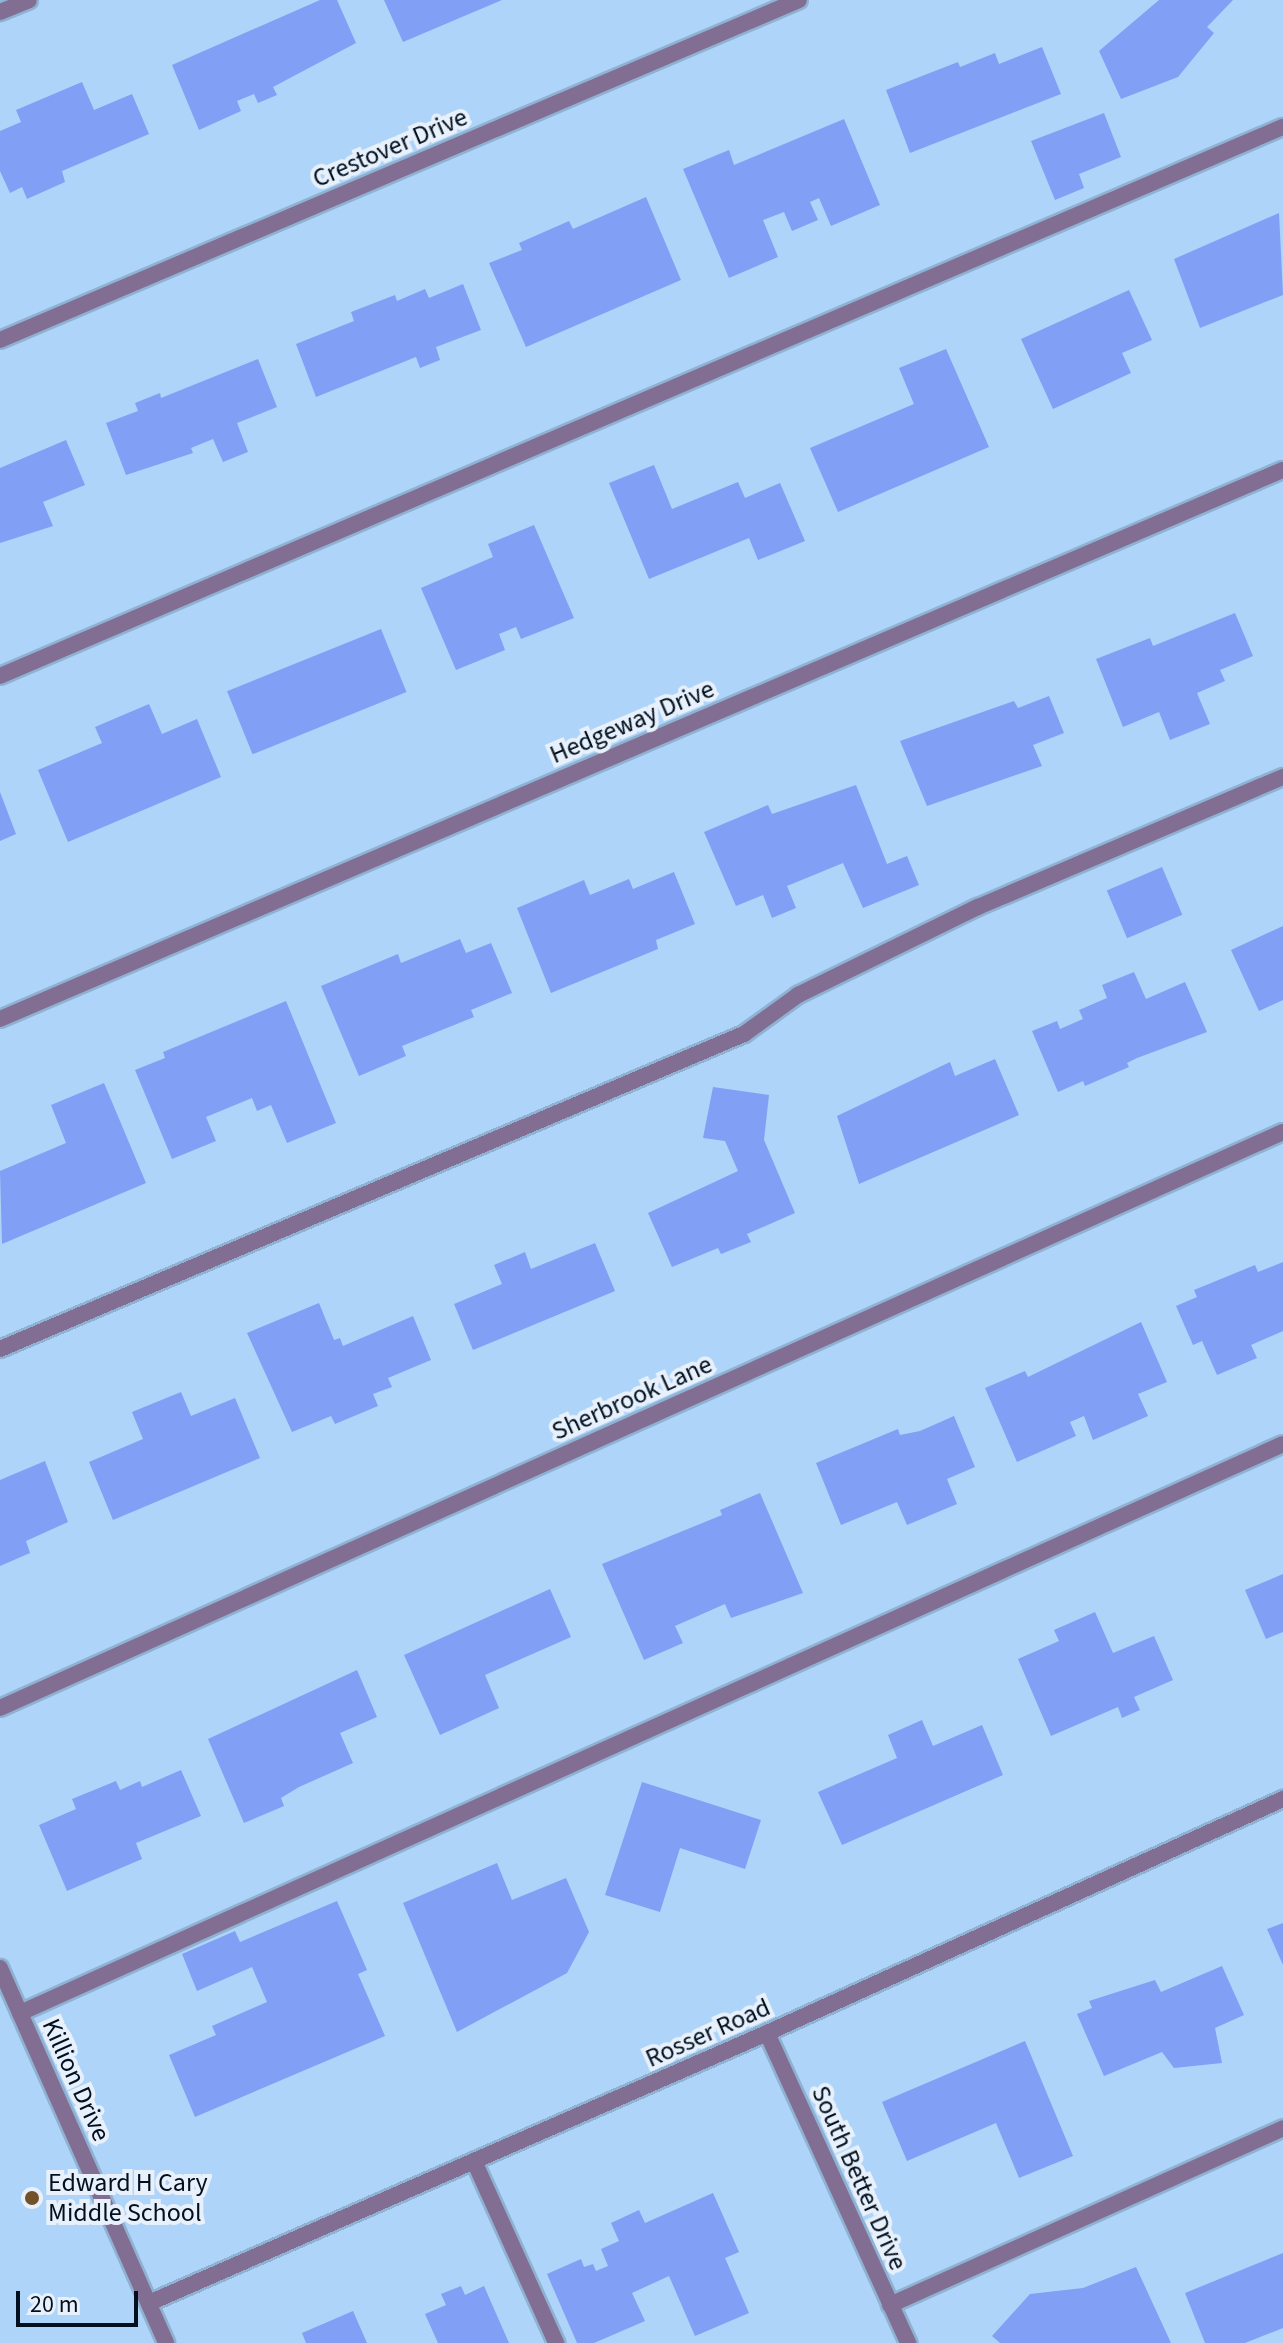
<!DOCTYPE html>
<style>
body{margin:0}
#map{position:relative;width:1283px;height:2343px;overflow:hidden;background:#aed4f9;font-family:"Source Sans 3",sans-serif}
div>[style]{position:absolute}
.building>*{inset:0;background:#819ff5;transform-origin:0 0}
.roads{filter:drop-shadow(2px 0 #8fb1d2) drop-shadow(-2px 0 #8fb1d2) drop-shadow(0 2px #8fb1d2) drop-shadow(0 -2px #8fb1d2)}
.service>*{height:16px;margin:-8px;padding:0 8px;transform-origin:8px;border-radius:8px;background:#816e92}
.minor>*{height:16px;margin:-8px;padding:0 8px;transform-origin:8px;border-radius:8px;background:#816e92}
.dots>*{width:22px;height:22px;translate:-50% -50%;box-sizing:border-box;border:4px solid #e8f1fb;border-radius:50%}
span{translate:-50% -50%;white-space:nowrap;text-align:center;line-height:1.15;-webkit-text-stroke:8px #e8f1fb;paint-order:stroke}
.street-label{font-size:26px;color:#010f1f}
.poi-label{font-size:26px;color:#010f1f}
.left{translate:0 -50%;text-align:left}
.scale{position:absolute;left:16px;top:2291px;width:122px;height:36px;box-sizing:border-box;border:4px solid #010f1f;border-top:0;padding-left:10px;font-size:24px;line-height:28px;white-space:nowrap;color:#010f1f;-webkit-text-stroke:6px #e8f1fb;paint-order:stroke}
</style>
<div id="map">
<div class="building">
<div style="clip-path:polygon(320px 0,337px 0,356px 43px,273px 87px,277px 95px,258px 103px,254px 94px,237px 101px,241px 111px,199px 130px,172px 65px)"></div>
<div style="clip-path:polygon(384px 0,502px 0,403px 42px)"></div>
<div style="clip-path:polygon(1159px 0,1233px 0,1207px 27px,1214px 33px,1178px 77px,1121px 99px,1099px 51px)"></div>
<div style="clip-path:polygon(1042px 47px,1061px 94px,910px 153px,886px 90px,958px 62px,960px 67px,995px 53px,999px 64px)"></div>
<div style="clip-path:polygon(82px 82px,94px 110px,132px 94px,149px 134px,62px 171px,65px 182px,27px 199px,22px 187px,10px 193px,0 171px,0 131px,21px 122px,16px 110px)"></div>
<div style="clip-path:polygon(1104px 113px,1121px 157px,1079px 174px,1084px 188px,1055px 200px,1031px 141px)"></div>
<div style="clip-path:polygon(844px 119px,880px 205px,831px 226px,819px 198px,810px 202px,818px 220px,792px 231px,784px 212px,763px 220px,778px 257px,729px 278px,683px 169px,729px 150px,734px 165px)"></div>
<div style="clip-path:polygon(646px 197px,681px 280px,526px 347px,489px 263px,522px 250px,519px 243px,569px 221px,573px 229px)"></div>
<div style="clip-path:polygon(1279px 213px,1283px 295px,1200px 328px,1174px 259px)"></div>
<div style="clip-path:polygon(463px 284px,481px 330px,436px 347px,440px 360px,420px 368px,416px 357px,316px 397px,296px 344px,354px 321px,351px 312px,395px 295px,397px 301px,425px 289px,429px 298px)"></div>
<div style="clip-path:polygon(1129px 290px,1152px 340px,1122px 353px,1131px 373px,1053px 409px,1021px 339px)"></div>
<div style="clip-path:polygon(946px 349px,989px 447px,838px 512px,810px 448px,914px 404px,899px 368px)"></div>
<div style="clip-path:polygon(258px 359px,277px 407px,237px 423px,248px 452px,223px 462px,213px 439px,191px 448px,193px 453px,126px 475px,106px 423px,138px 411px,135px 403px,160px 393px,161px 398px)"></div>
<div style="clip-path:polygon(66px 440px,85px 485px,43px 502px,53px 526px,0 543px,0 468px)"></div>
<div style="clip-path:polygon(654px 465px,672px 509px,738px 482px,745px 498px,780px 483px,805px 541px,758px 560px,749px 538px,649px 579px,609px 483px)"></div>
<div style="clip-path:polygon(534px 525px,574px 618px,521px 639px,516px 627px,499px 634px,505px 650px,456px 670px,421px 588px,493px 557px,488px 544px)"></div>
<div style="clip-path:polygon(1235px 613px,1253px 656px,1220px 670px,1225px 681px,1197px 693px,1210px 724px,1170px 740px,1159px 712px,1123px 727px,1096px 659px,1150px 638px,1153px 646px)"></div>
<div style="left:381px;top:629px;width:68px;height:166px;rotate:68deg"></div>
<div style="clip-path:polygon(1049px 696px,1064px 733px,1033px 745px,1042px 766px,927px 806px,900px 741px,1014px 701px,1018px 708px)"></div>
<div style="clip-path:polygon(149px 704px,162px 734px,197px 719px,221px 777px,68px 842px,38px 770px,102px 743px,95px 727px)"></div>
<div style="clip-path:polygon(856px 785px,887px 864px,907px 856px,919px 885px,863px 908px,843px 863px,787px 886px,796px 908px,772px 918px,763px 895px,736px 906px,704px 832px,768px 805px,772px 814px)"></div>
<div style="clip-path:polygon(0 792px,16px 834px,0 841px)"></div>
<div style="left:1162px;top:867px;width:52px;height:60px;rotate:67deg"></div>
<div style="clip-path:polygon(674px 872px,695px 924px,656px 940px,658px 949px,551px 993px,517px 908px,584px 880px,590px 895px,629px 879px,633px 889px)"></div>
<div style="clip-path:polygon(1283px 926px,1283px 1000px,1259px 1011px,1231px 950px)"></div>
<div style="clip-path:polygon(460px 939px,466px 953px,491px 943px,512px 993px,471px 1010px,474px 1017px,402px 1046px,406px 1056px,359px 1076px,321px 986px,398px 954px,401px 963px)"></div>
<div style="clip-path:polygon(1134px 972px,1146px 999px,1185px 982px,1207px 1032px,1137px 1058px,1127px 1063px,1129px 1067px,1085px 1086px,1083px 1081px,1058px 1092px,1032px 1031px,1057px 1021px,1060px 1029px,1083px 1019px,1079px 1010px,1107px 998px,1102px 985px)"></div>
<div style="clip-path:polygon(286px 1001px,336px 1123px,287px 1143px,271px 1105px,257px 1111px,252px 1098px,206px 1117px,216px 1141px,172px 1159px,135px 1070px,165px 1058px,163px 1052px)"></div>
<div style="clip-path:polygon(995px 1059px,1019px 1115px,859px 1184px,837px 1116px,950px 1062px,955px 1076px)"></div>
<div style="clip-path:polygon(104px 1083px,146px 1183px,2px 1244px,0 1171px,66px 1143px,51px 1105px)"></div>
<div style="clip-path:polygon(713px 1087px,769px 1095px,764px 1140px,795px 1213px,747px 1234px,751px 1242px,721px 1254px,718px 1248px,672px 1267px,648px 1213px,738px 1171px,725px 1141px,703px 1138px)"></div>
<div style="clip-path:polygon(595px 1243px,615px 1291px,473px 1350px,454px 1304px,502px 1284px,494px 1265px,525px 1252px,531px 1269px)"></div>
<div style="clip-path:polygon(1283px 1262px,1283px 1331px,1251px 1345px,1257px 1358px,1217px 1375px,1202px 1341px,1193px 1345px,1176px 1306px,1197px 1297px,1194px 1290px,1255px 1265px,1258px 1272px)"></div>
<div style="clip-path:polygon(319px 1303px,334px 1340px,340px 1338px,343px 1346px,413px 1316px,431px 1360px,388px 1378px,392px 1387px,373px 1394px,378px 1406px,335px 1424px,331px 1416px,292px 1432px,247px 1333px)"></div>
<div style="clip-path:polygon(1141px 1322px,1167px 1382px,1138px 1394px,1148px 1416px,1093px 1440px,1084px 1416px,1070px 1422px,1076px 1436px,1017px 1462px,985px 1388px,1025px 1371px,1028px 1377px)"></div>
<div style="clip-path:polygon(181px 1392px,191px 1416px,235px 1398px,260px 1458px,113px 1520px,89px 1462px,143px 1439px,132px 1412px)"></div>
<div style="clip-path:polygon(954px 1416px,975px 1467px,947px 1479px,957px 1504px,907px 1525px,897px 1502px,841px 1525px,816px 1463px,898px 1429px,900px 1435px,920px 1431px)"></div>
<div style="clip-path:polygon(45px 1461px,68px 1522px,26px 1541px,30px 1553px,0 1566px,0 1480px)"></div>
<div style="clip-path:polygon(760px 1493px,803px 1593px,731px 1618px,725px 1604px,675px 1626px,683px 1643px,644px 1660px,602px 1564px,722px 1515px,720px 1510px)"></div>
<div style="clip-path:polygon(1283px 1574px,1283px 1632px,1266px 1639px,1245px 1590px)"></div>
<div style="clip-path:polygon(550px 1589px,571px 1637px,485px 1675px,499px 1708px,440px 1735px,404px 1655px)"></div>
<div style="clip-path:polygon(1095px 1612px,1113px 1653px,1154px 1636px,1173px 1680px,1134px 1697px,1140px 1710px,1122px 1718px,1118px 1707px,1051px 1736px,1018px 1659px,1059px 1641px,1054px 1630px)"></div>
<div style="clip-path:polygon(357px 1670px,377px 1717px,340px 1733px,353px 1763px,299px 1787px,281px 1798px,284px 1806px,244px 1823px,208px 1739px)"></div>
<div style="clip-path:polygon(922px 1720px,933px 1746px,982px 1725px,1003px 1775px,842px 1845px,818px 1792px,897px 1758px,888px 1735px)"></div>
<div style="clip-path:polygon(181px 1770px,201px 1816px,136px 1843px,142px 1859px,67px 1891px,39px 1825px,76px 1809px,72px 1799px,116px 1781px,120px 1790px,140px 1781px,142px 1787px)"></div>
<div style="clip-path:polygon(642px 1782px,761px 1820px,745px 1869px,680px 1848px,660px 1912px,605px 1895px)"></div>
<div style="clip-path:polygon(497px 1863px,512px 1900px,566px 1878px,589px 1932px,567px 1973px,457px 2032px,403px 1903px)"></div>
<div style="clip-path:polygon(337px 1901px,367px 1970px,358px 1974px,385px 2036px,195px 2117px,169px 2055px,216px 2035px,212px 2026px,267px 2002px,252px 1967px,197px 1991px,182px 1954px,235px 1931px,240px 1942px)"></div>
<div style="clip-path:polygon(1283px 1923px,1283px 1965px,1267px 1929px)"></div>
<div style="clip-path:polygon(1222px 1966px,1244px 2015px,1215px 2028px,1222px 2063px,1174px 2068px,1162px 2052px,1104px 2076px,1077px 2014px,1092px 2008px,1089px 2001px,1155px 1980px,1161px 1992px)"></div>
<div style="clip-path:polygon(1025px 2041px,1073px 2156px,1019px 2178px,996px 2123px,907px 2161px,882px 2102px)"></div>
<div style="clip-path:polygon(713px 2193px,739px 2252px,725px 2258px,749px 2313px,695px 2336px,669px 2276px,632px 2293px,645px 2321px,594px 2343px,577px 2343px,547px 2274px,581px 2259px,584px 2267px,593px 2264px,596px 2271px,608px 2266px,601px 2249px,619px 2241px,611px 2223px,639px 2210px,645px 2223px)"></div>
<div style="clip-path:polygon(1283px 2253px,1283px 2328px,1245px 2343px,1205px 2343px,1185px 2293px)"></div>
<div style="clip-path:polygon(1136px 2267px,1171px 2343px,1000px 2343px,992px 2336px,1030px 2294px,1083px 2288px)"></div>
<div style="clip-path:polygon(461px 2286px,465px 2295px,484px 2286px,509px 2343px,438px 2343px,425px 2314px,446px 2305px,441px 2294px)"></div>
<div style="clip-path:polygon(353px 2311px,367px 2343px,306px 2343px,302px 2333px)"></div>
</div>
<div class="roads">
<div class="service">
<div style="left:0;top:12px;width:31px;rotate:-22deg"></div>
<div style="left:0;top:676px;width:1396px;rotate:-23.17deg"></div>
<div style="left:0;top:1349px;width:808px;rotate:-22.95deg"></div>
<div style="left:744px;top:1034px;width:67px;rotate:-35.8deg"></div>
<div style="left:798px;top:995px;width:200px;rotate:-26.1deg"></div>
<div style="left:978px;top:907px;width:332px;rotate:-23.1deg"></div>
<div style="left:20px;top:2013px;width:1385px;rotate:-24.25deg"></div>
<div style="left:474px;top:2161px;width:200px;rotate:65.7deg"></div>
<div style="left:890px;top:2305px;width:431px;rotate:-24.2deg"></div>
</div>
<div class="minor">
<div style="left:0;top:340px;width:868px;rotate:-23.05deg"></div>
<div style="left:0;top:1019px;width:1396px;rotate:-23.17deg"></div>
<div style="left:0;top:1708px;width:1406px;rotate:-24.18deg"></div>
<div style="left:0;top:1968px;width:410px;rotate:66.1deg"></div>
<div style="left:767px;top:2033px;width:341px;rotate:65.5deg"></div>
<div style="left:149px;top:2303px;width:674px;rotate:-23.6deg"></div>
<div style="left:767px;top:2033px;width:567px;rotate:-24.39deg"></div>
</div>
</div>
<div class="dots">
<div style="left:32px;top:2198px;background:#735129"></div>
</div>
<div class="street-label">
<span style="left:390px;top:148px;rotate:-23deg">Crestover Drive</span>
<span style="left:632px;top:722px;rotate:-23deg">Hedgeway Drive</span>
<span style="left:632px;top:1398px;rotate:-24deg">Sherbrook Lane</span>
<span style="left:708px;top:2033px;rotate:-24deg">Rosser Road</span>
<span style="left:76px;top:2080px;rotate:66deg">Killion Drive</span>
<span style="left:859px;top:2178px;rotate:66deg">South Better Drive</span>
</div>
<div class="poi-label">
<span class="left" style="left:48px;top:2198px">Edward H Cary<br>Middle School</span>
</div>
<div class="scale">20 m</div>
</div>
